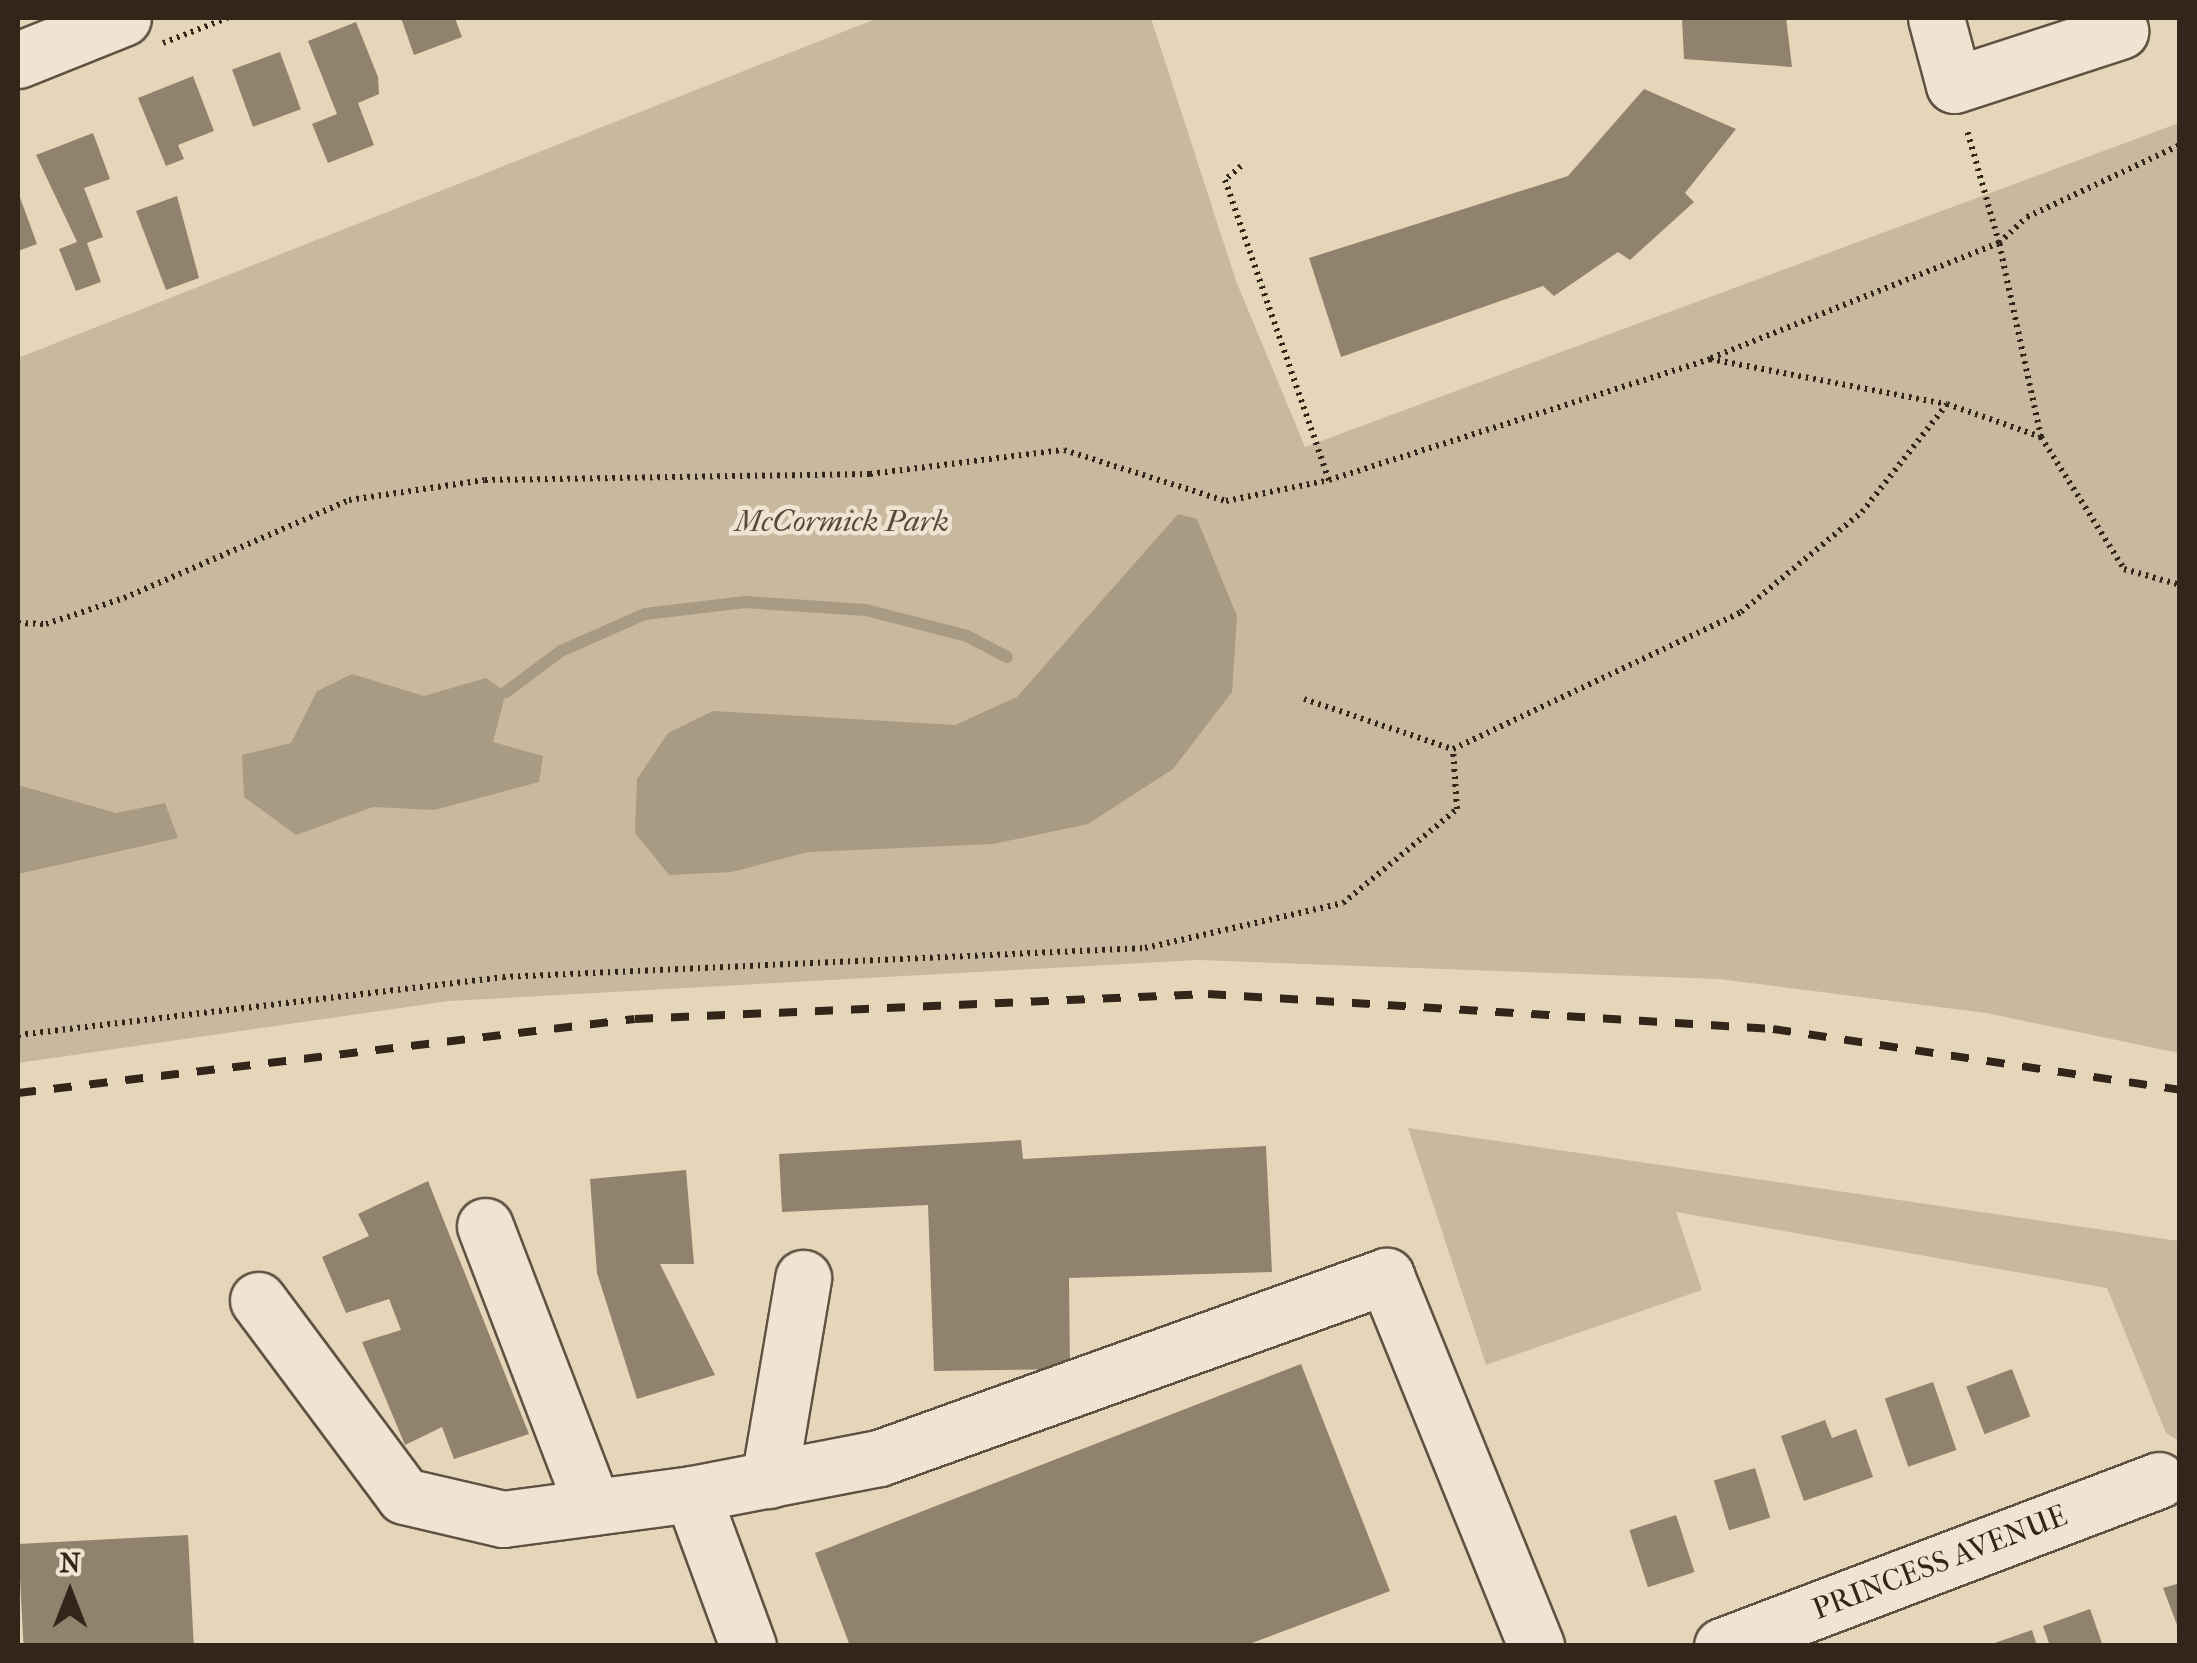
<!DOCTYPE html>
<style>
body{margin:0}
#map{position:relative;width:2197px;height:1663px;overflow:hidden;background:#e6d6b9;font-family:"IM FELL French Canon",serif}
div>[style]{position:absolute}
.green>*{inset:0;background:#c7b89e}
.water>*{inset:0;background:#a99a83}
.stream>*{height:12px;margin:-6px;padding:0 6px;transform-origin:6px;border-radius:6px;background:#a99a83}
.building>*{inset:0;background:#90826d;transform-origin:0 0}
.path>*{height:6px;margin-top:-3px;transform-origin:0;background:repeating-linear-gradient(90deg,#32261a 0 2.5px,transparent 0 7.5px)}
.roads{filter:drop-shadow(2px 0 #5f5242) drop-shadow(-2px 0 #5f5242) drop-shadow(0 2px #5f5242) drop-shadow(0 -2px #5f5242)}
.minor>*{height:55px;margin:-27.5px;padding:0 27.5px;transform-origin:27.5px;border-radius:27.5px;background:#efe4d2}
.rail>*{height:8px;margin-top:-4px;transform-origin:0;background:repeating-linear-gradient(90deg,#32261a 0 18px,transparent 0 36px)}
span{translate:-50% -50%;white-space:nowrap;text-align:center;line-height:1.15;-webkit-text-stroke:9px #efe4d2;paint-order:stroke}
.park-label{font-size:30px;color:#574a3b;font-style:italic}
.street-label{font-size:30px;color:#32261a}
.frame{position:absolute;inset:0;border:20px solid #32261a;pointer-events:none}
.north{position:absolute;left:20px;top:1543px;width:100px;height:100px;-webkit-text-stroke:8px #efe4d2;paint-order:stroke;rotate:0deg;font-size:28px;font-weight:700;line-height:40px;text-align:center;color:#32261a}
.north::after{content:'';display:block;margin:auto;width:35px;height:45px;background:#32261a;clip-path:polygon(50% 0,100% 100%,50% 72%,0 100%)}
</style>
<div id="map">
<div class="green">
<div style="clip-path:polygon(878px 18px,1151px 18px,1236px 281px,1305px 447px,2179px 123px,2179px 1053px,1986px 1013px,1719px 979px,1198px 960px,449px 1001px,18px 1063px,18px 358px)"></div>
<div style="clip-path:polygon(1408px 1128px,2179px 1241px,2179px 1441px,2166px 1433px,2107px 1288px,1676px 1212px,1702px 1290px,1486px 1365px)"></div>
</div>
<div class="water">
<div style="clip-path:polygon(1178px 514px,1197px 519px,1237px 616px,1232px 692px,1173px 769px,1088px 824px,993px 844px,808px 852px,732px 872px,669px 875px,635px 833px,637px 779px,668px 733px,713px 711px,955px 725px,1017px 697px)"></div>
<div style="clip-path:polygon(352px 674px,424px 696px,486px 678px,506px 692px,493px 742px,543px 756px,539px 782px,434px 810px,373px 807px,296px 835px,244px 797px,242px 755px,291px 743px,317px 691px)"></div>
<div style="clip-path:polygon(18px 785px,116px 813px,165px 803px,178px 838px,18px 874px)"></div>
</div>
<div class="stream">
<div style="left:506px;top:692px;width:69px;rotate:-36.7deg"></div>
<div style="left:561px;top:651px;width:92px;rotate:-23.8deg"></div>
<div style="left:645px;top:614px;width:101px;rotate:-6.8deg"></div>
<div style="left:745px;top:602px;width:121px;rotate:3.8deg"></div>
<div style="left:866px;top:610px;width:104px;rotate:14.4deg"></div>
<div style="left:967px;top:636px;width:45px;rotate:27.7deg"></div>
</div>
<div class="building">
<div style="clip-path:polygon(401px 18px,455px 18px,462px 37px,414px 55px)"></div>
<div style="clip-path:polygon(1682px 18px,1786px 18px,1792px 67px,1684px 59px)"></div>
<div style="clip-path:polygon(356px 22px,378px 77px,379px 94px,358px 103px,374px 145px,328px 163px,312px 124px,337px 114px,308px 41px)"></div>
<div style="left:280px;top:52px;width:61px;height:51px;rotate:70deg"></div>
<div style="clip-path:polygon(193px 76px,214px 131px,178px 145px,184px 159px,166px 166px,138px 98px)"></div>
<div style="clip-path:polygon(1644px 89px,1736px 129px,1685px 193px,1694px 202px,1630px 260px,1618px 252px,1554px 296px,1543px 286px,1341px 357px,1309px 258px,1568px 176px)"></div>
<div style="clip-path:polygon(93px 133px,110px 179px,84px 188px,103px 237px,87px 243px,101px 282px,76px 291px,59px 249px,77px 242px,36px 155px)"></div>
<div style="clip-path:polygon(18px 192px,37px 244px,18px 251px)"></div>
<div style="clip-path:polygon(177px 196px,199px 278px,166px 290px,136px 211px)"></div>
<div style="clip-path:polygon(1021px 1140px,1023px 1159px,1266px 1146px,1272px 1272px,1069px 1278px,1070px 1369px,934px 1371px,928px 1205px,782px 1212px,779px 1154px)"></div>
<div style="clip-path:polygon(686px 1170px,694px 1264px,660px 1264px,715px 1375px,637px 1399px,597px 1273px,590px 1179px)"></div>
<div style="clip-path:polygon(428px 1181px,529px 1434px,454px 1459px,442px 1427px,405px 1445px,362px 1342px,401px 1330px,389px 1299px,346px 1313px,322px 1257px,369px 1236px,358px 1214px)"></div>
<div style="clip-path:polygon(1301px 1364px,1390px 1591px,1244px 1646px,850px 1646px,815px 1553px)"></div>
<div style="left:2012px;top:1369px;width:51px;height:49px;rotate:69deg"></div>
<div style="left:1933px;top:1382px;width:72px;height:51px;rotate:71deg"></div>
<div style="clip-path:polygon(1825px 1420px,1832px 1438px,1856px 1429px,1873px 1477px,1804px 1501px,1781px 1436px)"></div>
<div style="left:1755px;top:1468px;width:52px;height:43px;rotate:73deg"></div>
<div style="left:1676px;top:1515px;width:60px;height:49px;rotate:72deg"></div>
<div style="left:188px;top:1535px;width:111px;height:170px;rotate:87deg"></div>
<div style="clip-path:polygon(2180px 1583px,2180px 1630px,2179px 1630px,2163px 1588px)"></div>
<div style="clip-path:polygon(2090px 1609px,2103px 1646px,2050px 1646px,2043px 1626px)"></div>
<div style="clip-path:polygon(2032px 1630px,2037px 1646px,1989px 1646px,1989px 1645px)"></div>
</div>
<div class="path">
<div style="left:163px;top:43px;width:69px;rotate:-21.3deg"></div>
<div style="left:1241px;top:166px;width:21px;rotate:139deg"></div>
<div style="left:1225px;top:180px;width:318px;rotate:70.9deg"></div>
<div style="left:1711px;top:358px;width:310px;rotate:-21.8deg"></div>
<div style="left:1999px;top:243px;width:117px;rotate:-105.8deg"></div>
<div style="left:2041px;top:437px;width:198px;rotate:-102.2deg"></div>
<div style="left:1999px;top:243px;width:38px;rotate:-43deg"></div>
<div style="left:2027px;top:217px;width:169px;rotate:-25.2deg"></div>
<div style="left:18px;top:623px;width:28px;rotate:2deg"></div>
<div style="left:46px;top:624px;width:82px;rotate:-18.4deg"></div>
<div style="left:124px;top:598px;width:245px;rotate:-23.5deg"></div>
<div style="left:349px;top:500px;width:137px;rotate:-8.4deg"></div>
<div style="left:485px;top:480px;width:385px;rotate:-0.9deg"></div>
<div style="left:870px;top:474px;width:195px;rotate:-7.1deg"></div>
<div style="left:1064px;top:450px;width:170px;rotate:17.5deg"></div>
<div style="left:1226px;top:501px;width:105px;rotate:-11.5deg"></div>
<div style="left:1329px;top:480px;width:400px;rotate:-17.6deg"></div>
<div style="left:1710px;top:359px;width:241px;rotate:10.8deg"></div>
<div style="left:1947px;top:404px;width:100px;rotate:19.3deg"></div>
<div style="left:2041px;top:437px;width:156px;rotate:57.8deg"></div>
<div style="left:2124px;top:569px;width:58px;rotate:15.9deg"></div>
<div style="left:1304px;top:699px;width:157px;rotate:18.6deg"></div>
<div style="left:1453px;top:749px;width:319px;rotate:-25.4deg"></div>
<div style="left:1741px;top:612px;width:157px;rotate:-39.6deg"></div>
<div style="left:1862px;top:512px;width:137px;rotate:-51.8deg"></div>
<div style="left:18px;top:1035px;width:488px;rotate:-6.8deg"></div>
<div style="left:503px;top:977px;width:643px;rotate:-2.59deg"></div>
<div style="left:1145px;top:948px;width:203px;rotate:-12.8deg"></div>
<div style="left:1343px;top:903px;width:148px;rotate:-39.5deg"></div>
<div style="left:1457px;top:809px;width:60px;rotate:-93.8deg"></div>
</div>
<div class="roads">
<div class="minor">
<div style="left:1936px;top:18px;width:69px;rotate:75deg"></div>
<div style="left:1954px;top:85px;width:175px;rotate:-18deg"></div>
<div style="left:18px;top:60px;width:113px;rotate:-21.8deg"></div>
<div style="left:485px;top:1226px;width:301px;rotate:69deg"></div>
<div style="left:258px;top:1300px;width:244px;rotate:53.3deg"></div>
<div style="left:404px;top:1496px;width:102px;rotate:13.1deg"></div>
<div style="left:503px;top:1519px;width:191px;rotate:-7.5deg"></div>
<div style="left:769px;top:1480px;width:205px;rotate:-80.4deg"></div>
<div style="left:748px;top:1646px;width:162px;rotate:-110.2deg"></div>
<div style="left:692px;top:1494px;width:190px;rotate:-10.9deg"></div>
<div style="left:879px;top:1458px;width:539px;rotate:-19.75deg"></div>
<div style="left:1386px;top:1276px;width:399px;rotate:67.9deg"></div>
<div style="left:1722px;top:1646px;width:467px;rotate:-20.8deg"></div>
</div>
</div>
<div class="rail">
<div style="left:18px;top:1093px;width:621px;rotate:-6.84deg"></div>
<div style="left:635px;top:1019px;width:574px;rotate:-2.5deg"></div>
<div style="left:1208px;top:994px;width:566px;rotate:3.54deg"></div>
<div style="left:1773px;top:1029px;width:412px;rotate:8.5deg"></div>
</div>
<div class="park-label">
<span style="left:842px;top:522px">McCormick Park</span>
</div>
<div class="street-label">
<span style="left:1940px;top:1563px;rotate:-21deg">PRINCESS AVENUE</span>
</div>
<div class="frame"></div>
<div class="north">N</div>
</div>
